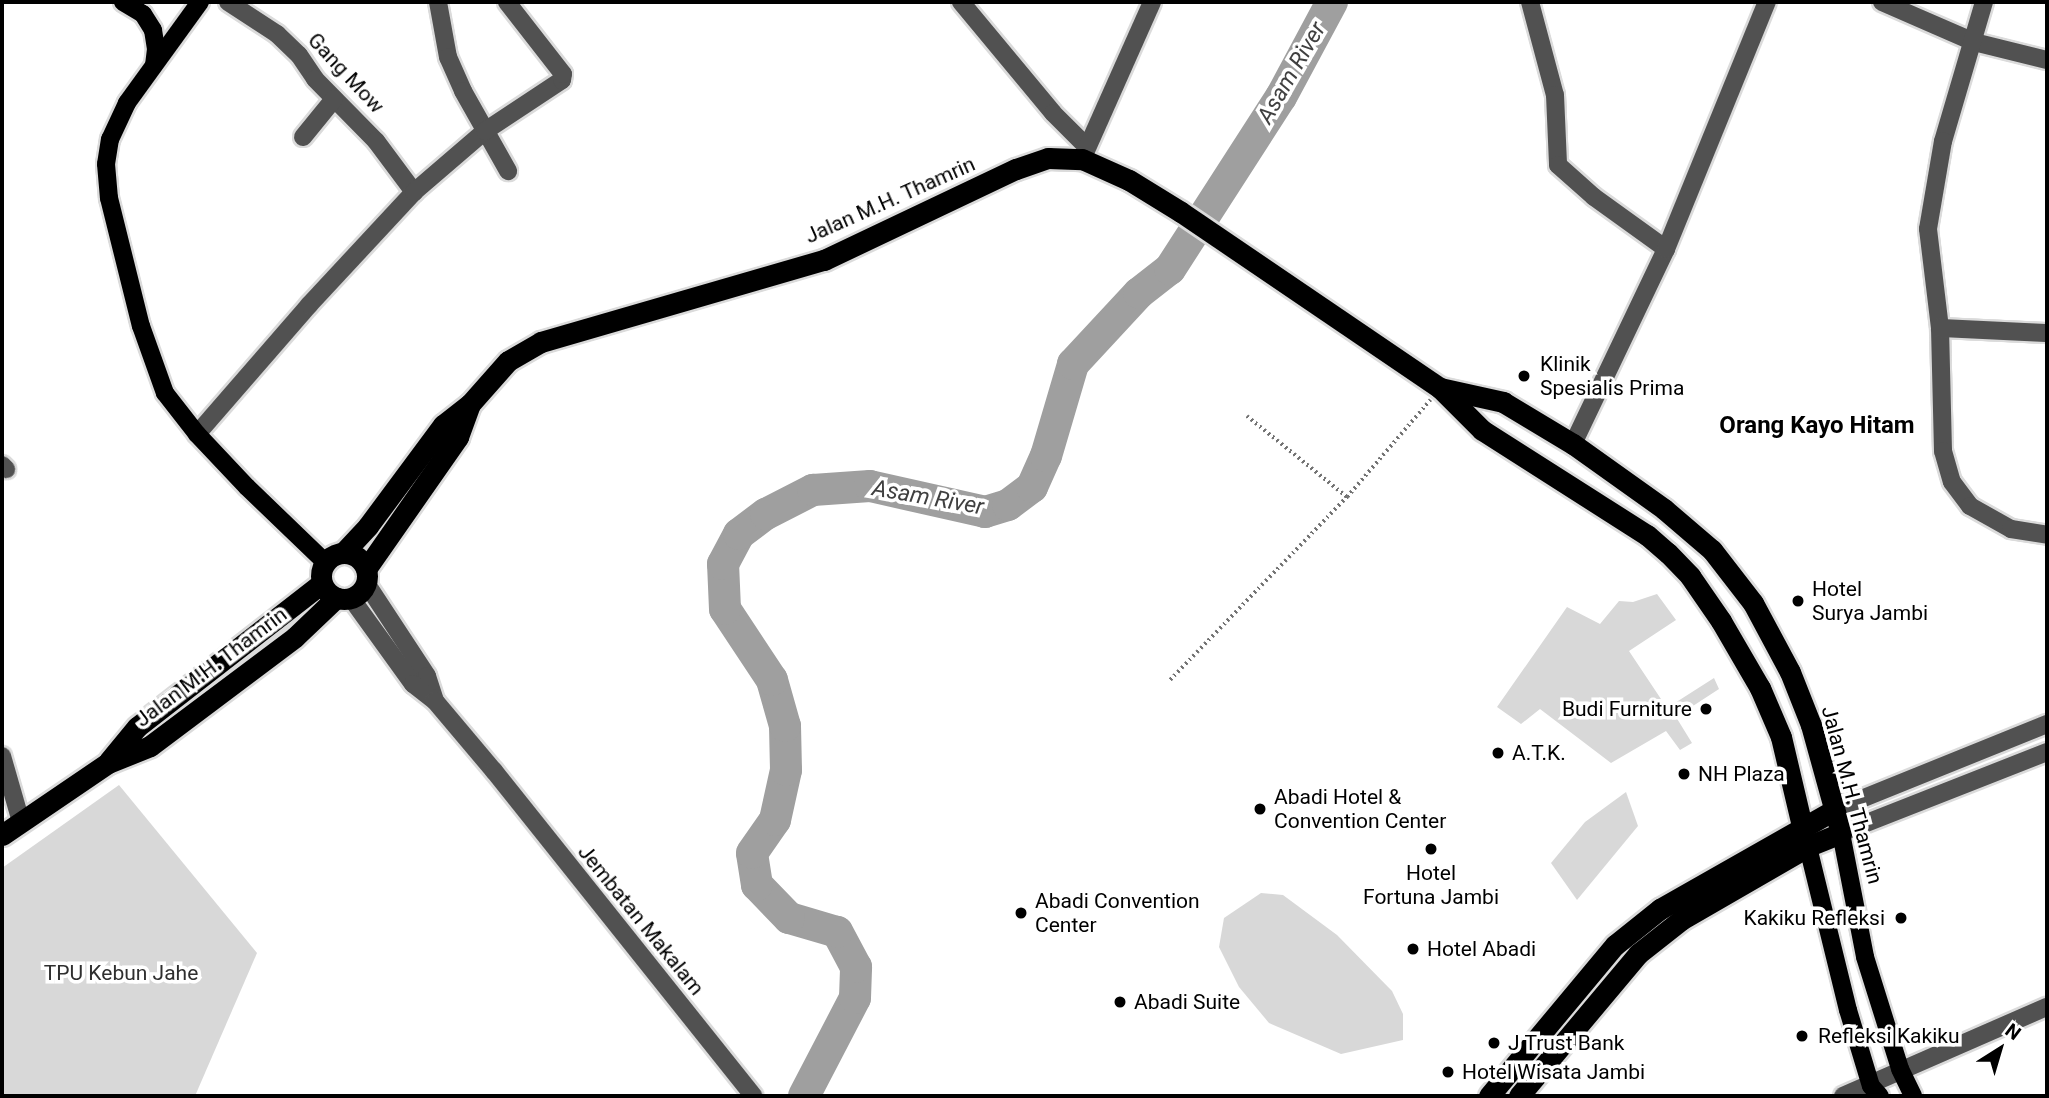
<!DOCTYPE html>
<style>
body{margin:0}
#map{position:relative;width:2049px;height:1098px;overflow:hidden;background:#fff;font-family:Roboto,sans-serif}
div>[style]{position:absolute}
.green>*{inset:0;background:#d8d8d8}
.river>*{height:32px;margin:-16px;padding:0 16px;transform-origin:16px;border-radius:16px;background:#9f9f9f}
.path>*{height:3.5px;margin-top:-1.75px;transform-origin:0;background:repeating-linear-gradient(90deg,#737373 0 2px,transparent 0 5.5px)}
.roads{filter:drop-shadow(2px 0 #dbdbdb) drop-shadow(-2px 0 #dbdbdb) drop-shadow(0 2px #dbdbdb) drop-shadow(0 -2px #dbdbdb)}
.minor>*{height:18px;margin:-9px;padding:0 9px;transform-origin:9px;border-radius:9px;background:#515151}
.major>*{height:18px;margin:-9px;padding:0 9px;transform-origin:9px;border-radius:9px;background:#000}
.highway>*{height:21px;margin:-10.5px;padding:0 10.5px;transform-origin:10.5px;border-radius:10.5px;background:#000}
.highway>.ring{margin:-10.5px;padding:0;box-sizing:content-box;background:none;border:21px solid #000;border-radius:50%}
.dots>*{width:19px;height:19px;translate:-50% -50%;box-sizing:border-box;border:4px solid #fff;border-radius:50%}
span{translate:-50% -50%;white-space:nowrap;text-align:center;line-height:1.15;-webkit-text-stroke:7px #fff;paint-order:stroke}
.street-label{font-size:21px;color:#000}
.poi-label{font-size:21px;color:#000}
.left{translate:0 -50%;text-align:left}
.right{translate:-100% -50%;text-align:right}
.park-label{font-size:21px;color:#2f2f2f}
.water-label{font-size:23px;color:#404040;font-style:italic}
.quarter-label{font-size:24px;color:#000;font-weight:700}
.frame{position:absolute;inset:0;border:4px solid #000;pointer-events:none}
.north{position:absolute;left:1965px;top:1014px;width:70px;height:70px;-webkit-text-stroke:5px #fff;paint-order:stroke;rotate:37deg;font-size:19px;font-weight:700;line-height:28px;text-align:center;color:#000}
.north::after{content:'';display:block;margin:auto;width:24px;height:32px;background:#000;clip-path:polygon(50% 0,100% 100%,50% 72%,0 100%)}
</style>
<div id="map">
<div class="green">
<div style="clip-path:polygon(1657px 594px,1676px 620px,1629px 651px,1667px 708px,1714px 678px,1719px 689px,1676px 717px,1692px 743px,1680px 750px,1666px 731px,1611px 763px,1540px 709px,1521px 724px,1497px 707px,1567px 607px,1600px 624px,1619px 601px,1633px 602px)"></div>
<div style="clip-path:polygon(119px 785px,257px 953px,195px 1096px,2px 1096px,2px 868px)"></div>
<div style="clip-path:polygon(1626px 792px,1638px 826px,1577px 900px,1551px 863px,1585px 822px)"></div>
<div style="clip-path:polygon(1261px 893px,1283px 895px,1337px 935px,1392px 991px,1403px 1014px,1403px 1040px,1341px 1054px,1269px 1023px,1239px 987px,1219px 947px,1224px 918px)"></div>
</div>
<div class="river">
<div style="left:804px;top:1096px;width:110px;rotate:-62.5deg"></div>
<div style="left:855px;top:998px;width:31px;rotate:-88deg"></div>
<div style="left:856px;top:967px;width:40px;rotate:-118deg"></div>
<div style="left:837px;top:932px;width:50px;rotate:-163.7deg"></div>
<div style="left:789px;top:918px;width:46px;rotate:-134.1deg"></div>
<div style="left:757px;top:885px;width:32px;rotate:-99deg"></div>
<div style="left:752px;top:853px;width:40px;rotate:-55.1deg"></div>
<div style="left:775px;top:820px;width:51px;rotate:-77.6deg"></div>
<div style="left:786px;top:770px;width:44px;rotate:-91.3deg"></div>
<div style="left:785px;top:726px;width:48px;rotate:-105.8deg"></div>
<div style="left:772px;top:680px;width:85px;rotate:-123.5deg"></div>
<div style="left:725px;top:609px;width:45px;rotate:-92.5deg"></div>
<div style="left:723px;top:564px;width:34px;rotate:-62deg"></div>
<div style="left:739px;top:534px;width:34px;rotate:-37deg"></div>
<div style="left:766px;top:514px;width:53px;rotate:-27.1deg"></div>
<div style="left:813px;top:490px;width:57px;rotate:-4deg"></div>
<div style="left:870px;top:486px;width:118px;rotate:12.7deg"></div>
<div style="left:985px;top:512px;width:24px;rotate:-17deg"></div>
<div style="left:1008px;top:505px;width:30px;rotate:-37deg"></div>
<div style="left:1032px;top:487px;width:34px;rotate:-66deg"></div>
<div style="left:1046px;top:456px;width:96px;rotate:-73.6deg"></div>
<div style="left:1073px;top:364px;width:97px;rotate:-47.1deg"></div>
<div style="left:1139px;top:293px;width:39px;rotate:-38deg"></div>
<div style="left:1170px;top:269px;width:205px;rotate:-57.2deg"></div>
<div style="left:1281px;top:97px;width:108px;rotate:-61.8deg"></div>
</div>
<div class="path">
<div style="left:1247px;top:416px;width:129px;rotate:39deg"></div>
<div style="left:1170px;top:680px;width:255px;rotate:-46deg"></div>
<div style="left:1347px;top:497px;width:128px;rotate:-49.4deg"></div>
</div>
<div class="roads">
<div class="minor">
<div style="left:228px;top:2px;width:59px;rotate:33.1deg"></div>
<div style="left:277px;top:34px;width:30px;rotate:44deg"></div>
<div style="left:299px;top:55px;width:29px;rotate:56deg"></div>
<div style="left:315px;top:79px;width:87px;rotate:45.5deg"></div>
<div style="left:376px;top:141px;width:64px;rotate:53.3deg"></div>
<div style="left:438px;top:2px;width:56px;rotate:79.7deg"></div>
<div style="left:448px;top:57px;width:37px;rotate:66deg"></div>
<div style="left:463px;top:91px;width:92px;rotate:60.6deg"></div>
<div style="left:961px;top:2px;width:144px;rotate:50.3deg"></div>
<div style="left:1053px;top:113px;width:47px;rotate:45deg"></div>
<div style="left:1530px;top:2px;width:96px;rotate:75deg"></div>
<div style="left:1555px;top:95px;width:70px;rotate:87.5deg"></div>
<div style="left:1558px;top:165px;width:48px;rotate:41.6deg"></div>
<div style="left:1594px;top:197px;width:89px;rotate:35.8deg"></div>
<div style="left:1882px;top:2px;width:100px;rotate:23.5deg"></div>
<div style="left:1974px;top:42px;width:75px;rotate:13.9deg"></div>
<div style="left:1984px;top:2px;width:145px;rotate:106.4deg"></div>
<div style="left:1943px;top:141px;width:89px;rotate:99.7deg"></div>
<div style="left:1928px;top:229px;width:100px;rotate:83.1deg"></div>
<div style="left:1940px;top:328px;width:123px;rotate:88.6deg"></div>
<div style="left:1943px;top:451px;width:32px;rotate:74deg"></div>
<div style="left:1952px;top:482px;width:30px;rotate:53deg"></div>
<div style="left:1970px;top:506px;width:47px;rotate:29.3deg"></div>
<div style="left:2011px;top:529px;width:36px;rotate:9deg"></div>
<div style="left:303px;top:137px;width:49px;rotate:-50.8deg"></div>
<div style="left:1084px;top:155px;width:167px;rotate:-66deg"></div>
<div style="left:1940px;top:328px;width:107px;rotate:2.7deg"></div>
<div style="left:197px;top:434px;width:171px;rotate:-49deg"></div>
<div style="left:309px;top:305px;width:154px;rotate:-47.1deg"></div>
<div style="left:414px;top:192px;width:94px;rotate:-40.7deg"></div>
<div style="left:485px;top:131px;width:92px;rotate:-33.5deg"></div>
<div style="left:562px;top:80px;width:6px;rotate:-81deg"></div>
<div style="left:563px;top:74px;width:91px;rotate:-127.9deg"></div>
<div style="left:1573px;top:444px;width:216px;rotate:-64.5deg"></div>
<div style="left:1666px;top:249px;width:267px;rotate:-67.8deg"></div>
<div style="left:2px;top:465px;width:6px;rotate:45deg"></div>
<div style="left:366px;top:583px;width:111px;rotate:56.7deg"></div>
<div style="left:427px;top:676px;width:26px;rotate:72deg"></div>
<div style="left:351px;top:598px;width:106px;rotate:54.2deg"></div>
<div style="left:413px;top:684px;width:28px;rotate:38deg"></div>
<div style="left:435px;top:701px;width:92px;rotate:49.9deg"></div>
<div style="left:494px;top:771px;width:416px;rotate:51.4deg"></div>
<div style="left:2px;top:756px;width:69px;rotate:73.9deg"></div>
<div style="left:1834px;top:810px;width:230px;rotate:-22deg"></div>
<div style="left:1841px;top:833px;width:221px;rotate:-21.5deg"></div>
<div style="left:1843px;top:1096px;width:223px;rotate:-23.6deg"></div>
</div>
<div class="major">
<div style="left:123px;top:2px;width:23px;rotate:31deg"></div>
<div style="left:143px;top:14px;width:19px;rotate:58deg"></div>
<div style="left:153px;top:30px;width:19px;rotate:81deg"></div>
<div style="left:156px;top:49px;width:16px;rotate:97deg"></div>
<div style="left:200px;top:2px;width:125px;rotate:125.9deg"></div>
<div style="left:127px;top:103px;width:40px;rotate:115deg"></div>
<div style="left:110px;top:139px;width:25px;rotate:99deg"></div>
<div style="left:106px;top:164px;width:34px;rotate:85deg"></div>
<div style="left:109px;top:198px;width:132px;rotate:76deg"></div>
<div style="left:141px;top:326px;width:71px;rotate:70.3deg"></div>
<div style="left:165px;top:393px;width:52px;rotate:52deg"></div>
<div style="left:197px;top:434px;width:73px;rotate:46.7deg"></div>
<div style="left:247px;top:487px;width:108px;rotate:43.9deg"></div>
<div style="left:1841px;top:833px;width:126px;rotate:79deg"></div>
<div style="left:1865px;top:957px;width:117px;rotate:72.6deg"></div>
<div style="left:1900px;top:1069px;width:30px;rotate:64deg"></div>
<div style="left:1805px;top:835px;width:180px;rotate:76.2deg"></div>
<div style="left:1848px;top:1010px;width:79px;rotate:73.2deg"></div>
<div style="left:1871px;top:1086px;width:13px;rotate:48deg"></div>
</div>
<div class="highway">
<div style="left:1440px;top:388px;width:65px;rotate:12.5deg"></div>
<div style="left:1503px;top:402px;width:82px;rotate:31deg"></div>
<div style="left:1573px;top:444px;width:112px;rotate:35.5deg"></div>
<div style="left:1664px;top:509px;width:63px;rotate:40.5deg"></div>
<div style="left:1712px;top:550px;width:67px;rotate:52.3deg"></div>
<div style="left:1753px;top:603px;width:78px;rotate:61.8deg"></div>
<div style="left:1790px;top:672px;width:57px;rotate:68.4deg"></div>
<div style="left:1811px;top:725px;width:112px;rotate:74.5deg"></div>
<div style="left:1841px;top:833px;width:35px;rotate:158deg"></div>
<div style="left:1809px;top:846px;width:148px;rotate:150deg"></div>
<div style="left:1681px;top:920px;width:55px;rotate:141.7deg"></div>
<div style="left:1638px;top:954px;width:185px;rotate:130deg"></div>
<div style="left:344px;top:552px;width:35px;rotate:-47deg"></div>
<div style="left:368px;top:526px;width:126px;rotate:-53.4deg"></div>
<div style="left:443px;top:425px;width:34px;rotate:-38deg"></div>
<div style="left:470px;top:404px;width:57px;rotate:-48.5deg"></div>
<div style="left:508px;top:361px;width:38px;rotate:-30deg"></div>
<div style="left:541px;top:342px;width:295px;rotate:-16.2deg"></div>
<div style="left:824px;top:260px;width:212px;rotate:-25.4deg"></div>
<div style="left:1016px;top:169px;width:34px;rotate:-19deg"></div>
<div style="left:1048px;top:158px;width:34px;rotate:2deg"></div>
<div style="left:1082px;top:159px;width:51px;rotate:24.1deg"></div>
<div style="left:1129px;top:180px;width:61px;rotate:31.6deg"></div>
<div style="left:1181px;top:212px;width:313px;rotate:34.2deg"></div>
<div style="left:1440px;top:388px;width:59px;rotate:45deg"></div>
<div style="left:1482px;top:430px;width:196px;rotate:32.5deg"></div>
<div style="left:1647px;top:535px;width:28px;rotate:41deg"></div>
<div style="left:1668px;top:553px;width:32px;rotate:46deg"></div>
<div style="left:1690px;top:576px;width:55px;rotate:55.4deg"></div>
<div style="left:1721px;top:621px;width:78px;rotate:59.8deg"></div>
<div style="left:1760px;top:688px;width:53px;rotate:66.8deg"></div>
<div style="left:1781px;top:737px;width:91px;rotate:76.7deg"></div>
<div class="ring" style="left:321px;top:553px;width:25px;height:25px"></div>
<div style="left:366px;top:569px;width:161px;rotate:-55.1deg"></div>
<div style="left:458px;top:437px;width:35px;rotate:-70deg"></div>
<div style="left:109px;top:761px;width:44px;rotate:-50.5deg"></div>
<div style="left:137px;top:727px;width:234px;rotate:-37.9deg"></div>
<div style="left:2px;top:835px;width:128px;rotate:-34.2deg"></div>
<div style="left:108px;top:763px;width:45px;rotate:-22deg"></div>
<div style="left:150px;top:746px;width:181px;rotate:-36.9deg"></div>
<div style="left:295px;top:637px;width:57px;rotate:-43.6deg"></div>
<div style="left:1489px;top:1096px;width:197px;rotate:-50.2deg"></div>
<div style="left:1615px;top:945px;width:58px;rotate:-38.7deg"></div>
<div style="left:1660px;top:909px;width:200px;rotate:-29.6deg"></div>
</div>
</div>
<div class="dots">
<div style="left:1524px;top:376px;background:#000"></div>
<div style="left:1798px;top:601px;background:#000"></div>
<div style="left:1706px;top:709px;background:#000"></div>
<div style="left:1498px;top:753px;background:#000"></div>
<div style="left:1684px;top:774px;background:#000"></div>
<div style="left:1260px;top:809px;background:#000"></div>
<div style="left:1431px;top:849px;background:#000"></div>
<div style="left:1021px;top:913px;background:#000"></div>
<div style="left:1901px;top:918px;background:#000"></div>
<div style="left:1413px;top:949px;background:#000"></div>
<div style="left:1120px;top:1002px;background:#000"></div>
<div style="left:1802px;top:1036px;background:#000"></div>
<div style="left:1494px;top:1043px;background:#000"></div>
<div style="left:1448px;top:1072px;background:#000"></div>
</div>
<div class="street-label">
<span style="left:346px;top:73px;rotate:47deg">Gang Mow</span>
<span style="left:890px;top:200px;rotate:-24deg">Jalan M.H. Thamrin</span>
<span style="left:211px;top:667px;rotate:-37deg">Jalan M.H. Thamrin</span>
<span style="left:1852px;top:795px;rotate:75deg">Jalan M.H. Thamrin</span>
<span style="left:641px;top:920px;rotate:51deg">Jembatan Makalam</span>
</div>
<div class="poi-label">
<span class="left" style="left:1540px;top:376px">Klinik<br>Spesialis Prima</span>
<span class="left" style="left:1812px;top:601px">Hotel<br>Surya Jambi</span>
<span class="right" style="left:1692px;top:709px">Budi Furniture</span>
<span class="left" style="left:1512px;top:753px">A.T.K.</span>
<span class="left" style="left:1698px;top:774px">NH Plaza</span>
<span class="left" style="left:1274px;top:809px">Abadi Hotel &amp;<br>Convention Center</span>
<span style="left:1431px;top:885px">Hotel<br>Fortuna Jambi</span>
<span class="left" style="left:1035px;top:913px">Abadi Convention<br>Center</span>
<span class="right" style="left:1885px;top:918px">Kakiku Refleksi</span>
<span class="left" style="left:1427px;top:949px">Hotel Abadi</span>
<span class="left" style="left:1134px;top:1002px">Abadi Suite</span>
<span class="left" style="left:1818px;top:1036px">Refleksi Kakiku</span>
<span class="left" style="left:1508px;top:1043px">J Trust Bank</span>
<span class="left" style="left:1462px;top:1072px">Hotel Wisata Jambi</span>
</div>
<div class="park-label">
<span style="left:121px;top:973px">TPU Kebun Jahe</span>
</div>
<div class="water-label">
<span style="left:1292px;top:73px;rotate:-60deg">Asam River</span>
<span style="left:928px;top:498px;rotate:10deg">Asam River</span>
</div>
<div class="quarter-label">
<span style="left:1817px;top:426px">Orang Kayo Hitam</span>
</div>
<div class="frame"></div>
<div class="north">N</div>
</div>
